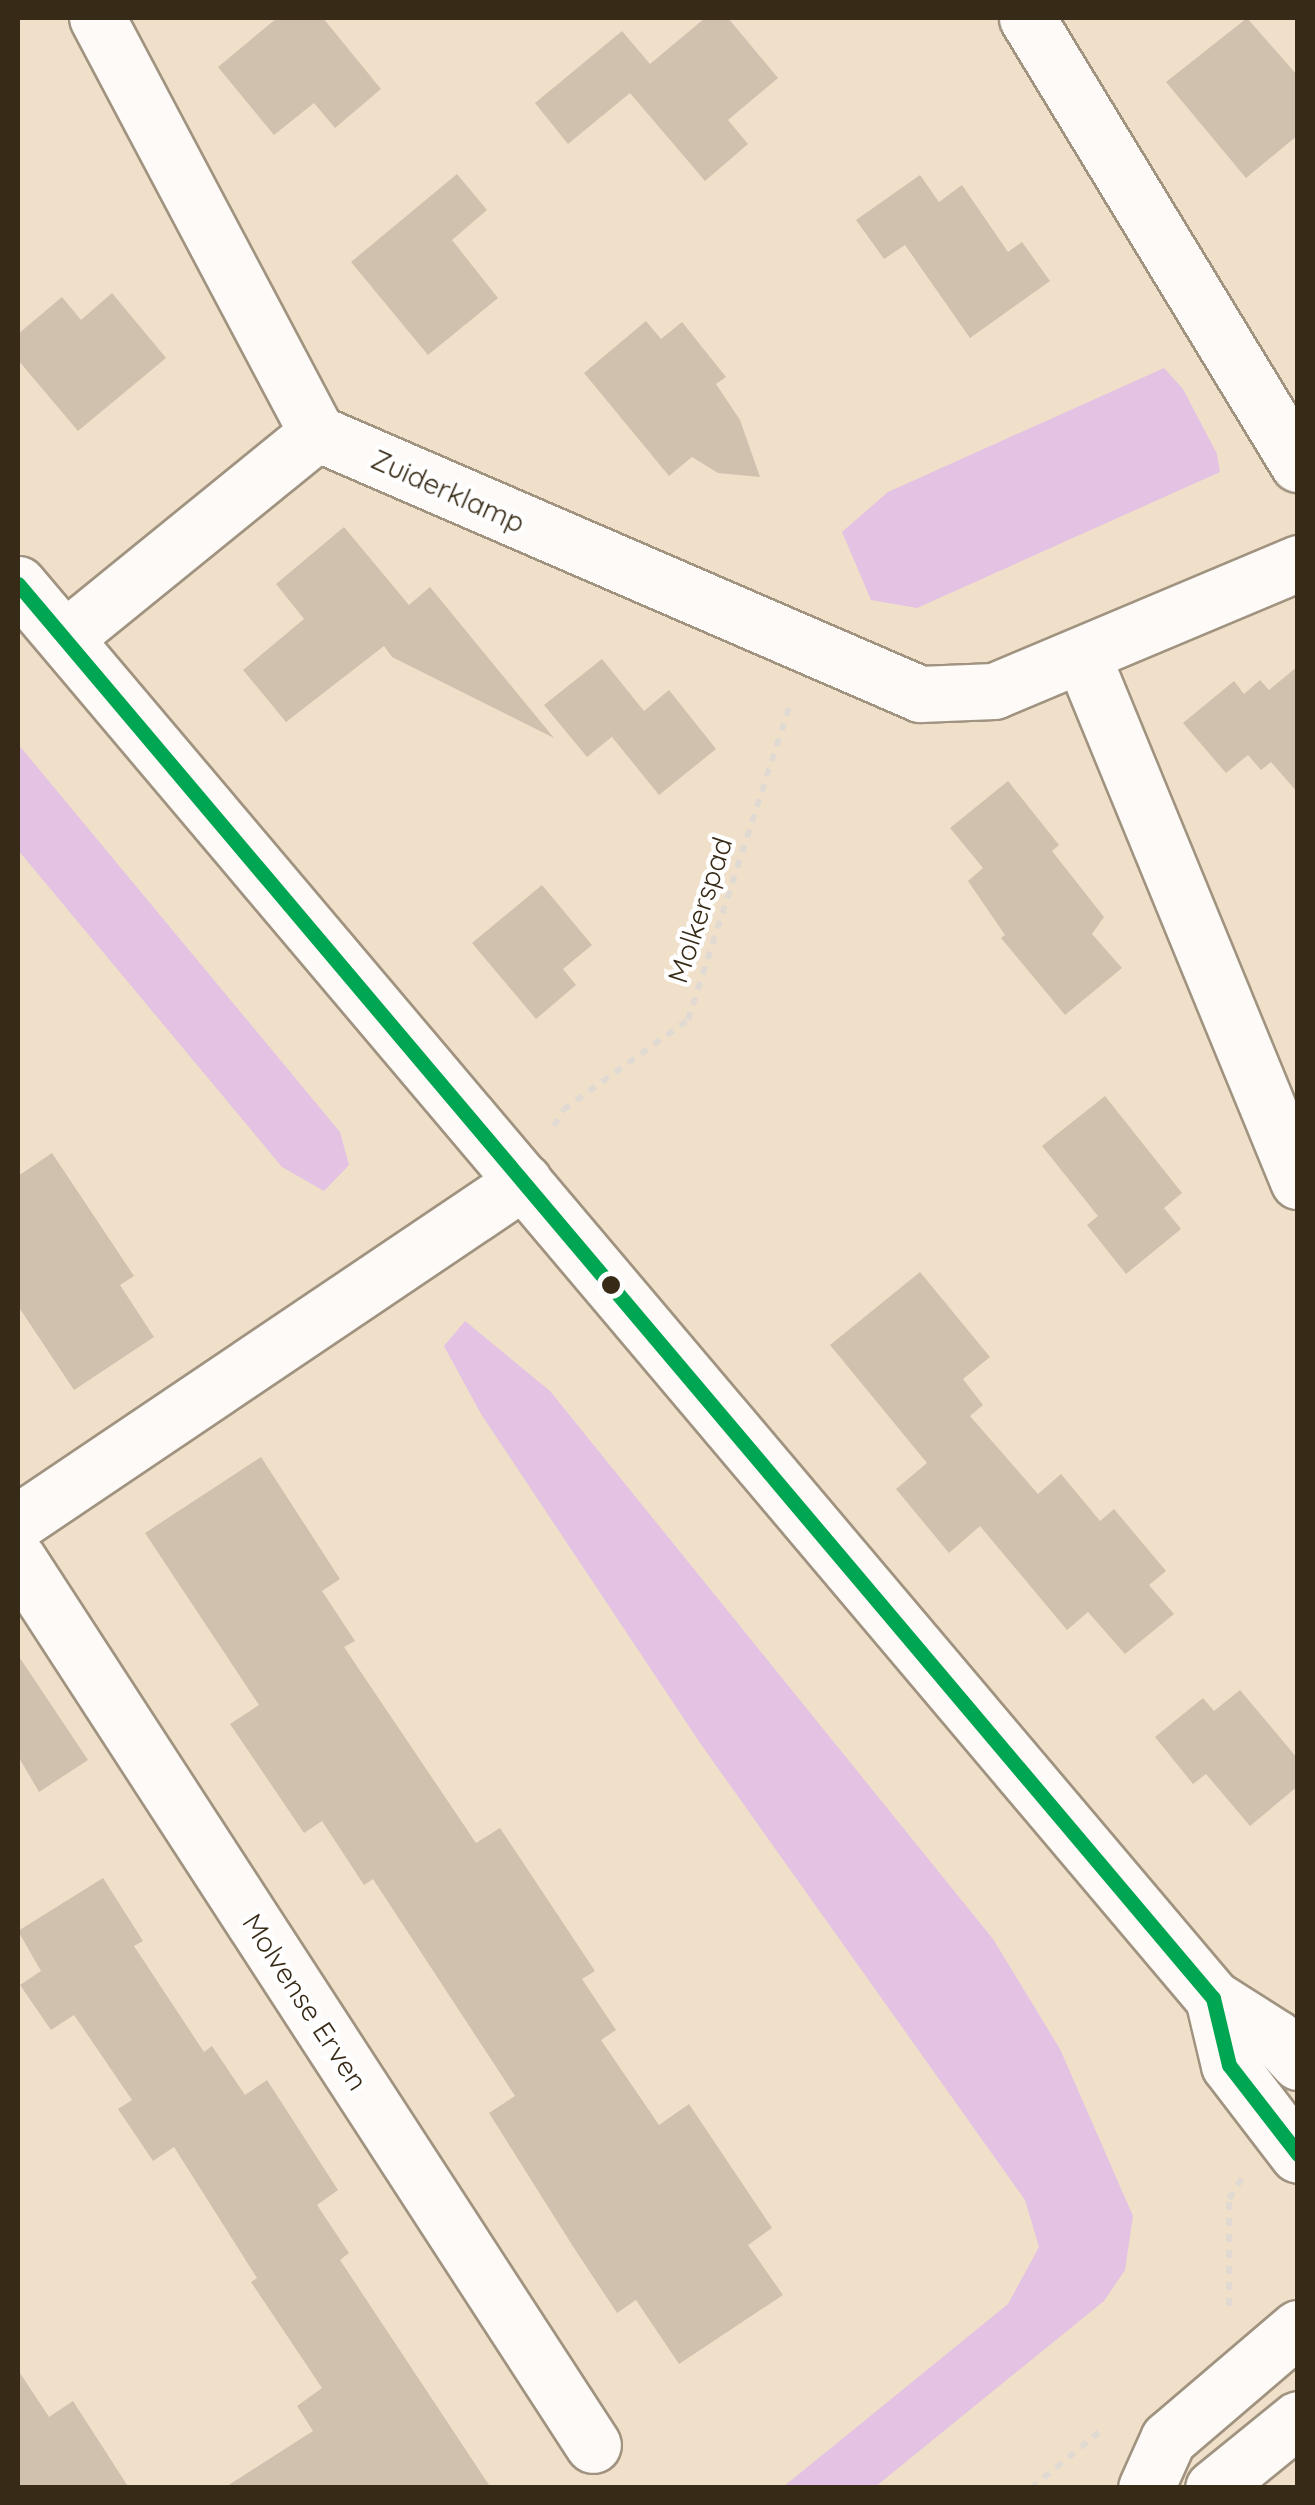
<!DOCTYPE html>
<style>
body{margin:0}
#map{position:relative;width:1315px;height:2505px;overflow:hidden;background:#f0e0ca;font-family:Quicksand,sans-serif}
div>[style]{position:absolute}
.water>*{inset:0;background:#e3c2e3}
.building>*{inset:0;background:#d0c0ae}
.path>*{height:6px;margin-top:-3px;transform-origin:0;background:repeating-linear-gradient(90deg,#e0dad2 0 8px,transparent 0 16px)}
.roads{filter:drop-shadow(2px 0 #a09380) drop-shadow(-2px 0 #a09380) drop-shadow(0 2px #a09380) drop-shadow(0 -2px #a09380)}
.minor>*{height:55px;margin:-27.5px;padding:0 27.5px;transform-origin:27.5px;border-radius:27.5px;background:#fdfaf7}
.bus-1>*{height:15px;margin:-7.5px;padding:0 7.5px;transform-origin:7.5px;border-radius:7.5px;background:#00a651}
.dots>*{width:28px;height:28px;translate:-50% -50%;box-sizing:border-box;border:5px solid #fff;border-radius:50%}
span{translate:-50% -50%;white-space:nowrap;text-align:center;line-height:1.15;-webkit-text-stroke:9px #fff;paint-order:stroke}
.street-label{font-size:28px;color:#372a16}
.frame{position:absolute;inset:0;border:20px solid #372a16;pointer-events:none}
</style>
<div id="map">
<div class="water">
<div style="clip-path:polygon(1164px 368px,1183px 389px,1217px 454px,1220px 472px,917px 608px,871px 600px,842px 532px,888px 492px)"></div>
<div style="clip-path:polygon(18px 744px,340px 1132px,349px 1165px,324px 1191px,282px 1167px,18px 850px)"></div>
<div style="clip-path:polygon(465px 1321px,550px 1391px,993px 1939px,1060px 2049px,1133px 2216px,1125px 2270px,1104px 2301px,875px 2487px,783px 2487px,1008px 2304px,1039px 2247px,1025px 2200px,700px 1743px,481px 1414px,444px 1346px)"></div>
</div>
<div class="building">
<div style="clip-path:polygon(277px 18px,323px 18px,381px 89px,335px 128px,314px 103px,274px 135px,218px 67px)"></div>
<div style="clip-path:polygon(705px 18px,728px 18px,778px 78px,728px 120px,748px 144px,705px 181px,630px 93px,568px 144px,535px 103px,622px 31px,650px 64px)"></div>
<div style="clip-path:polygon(1247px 18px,1298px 76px,1298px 135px,1246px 178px,1166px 82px)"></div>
<div style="clip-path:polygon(457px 174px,487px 210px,452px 240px,498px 298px,428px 355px,351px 262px)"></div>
<div style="clip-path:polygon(920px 175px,939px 202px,962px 185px,1008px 252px,1022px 242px,1050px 281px,970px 338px,905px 245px,884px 259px,856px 220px)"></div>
<div style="clip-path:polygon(112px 293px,166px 358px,78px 431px,18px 360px,18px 334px,62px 297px,81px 320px)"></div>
<div style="clip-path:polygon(646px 321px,661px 339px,682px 322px,726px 377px,716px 384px,740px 420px,760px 477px,718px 473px,692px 457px,669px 476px,584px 373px)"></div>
<div style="clip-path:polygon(344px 527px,409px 605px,430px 587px,554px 738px,392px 657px,384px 646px,286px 722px,243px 670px,304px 619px,276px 584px)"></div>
<div style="clip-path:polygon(602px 659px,644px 711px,669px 690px,716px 749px,659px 795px,612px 737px,619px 731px,587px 757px,544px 705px)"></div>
<div style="clip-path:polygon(1298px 666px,1298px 793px,1271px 762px,1261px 770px,1248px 755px,1226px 773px,1183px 723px,1234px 681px,1244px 694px,1260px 680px,1269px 690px)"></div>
<div style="clip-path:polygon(1008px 781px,1059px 845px,1052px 851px,1104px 917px,1092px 934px,1122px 968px,1065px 1015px,1001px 938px,1005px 935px,968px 881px,983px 868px,950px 828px)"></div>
<div style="clip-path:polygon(542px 885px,592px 945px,563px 969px,576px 985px,536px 1019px,472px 943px)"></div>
<div style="clip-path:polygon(1105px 1096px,1182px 1193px,1164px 1208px,1181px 1229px,1126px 1274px,1087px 1225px,1098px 1216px,1042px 1146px)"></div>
<div style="clip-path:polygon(52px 1153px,134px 1276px,120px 1285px,154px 1337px,74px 1390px,18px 1306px,18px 1176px)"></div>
<div style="clip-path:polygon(920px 1272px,990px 1357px,963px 1379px,983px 1405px,970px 1416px,1038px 1494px,1061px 1474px,1100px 1521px,1114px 1509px,1166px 1571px,1149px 1585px,1174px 1614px,1125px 1654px,1088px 1612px,1067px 1630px,980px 1526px,949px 1553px,896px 1489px,927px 1463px,830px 1345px)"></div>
<div style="clip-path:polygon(261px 1457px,340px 1579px,322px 1591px,355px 1641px,344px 1647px,476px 1843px,500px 1828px,595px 1971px,582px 1979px,616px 2030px,601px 2040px,659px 2125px,689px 2104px,772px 2228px,748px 2245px,783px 2295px,679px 2364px,636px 2300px,617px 2313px,574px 2248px,489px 2113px,515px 2096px,373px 1879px,364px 1885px,322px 1821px,304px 1833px,230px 1724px,259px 1705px,145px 1533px)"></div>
<div style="clip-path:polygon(18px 1655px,88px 1760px,39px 1792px,18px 1756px)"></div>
<div style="clip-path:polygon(1240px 1690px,1298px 1759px,1298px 1786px,1250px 1826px,1206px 1774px,1193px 1784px,1155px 1737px,1203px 1698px,1214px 1711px)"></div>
<div style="clip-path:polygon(103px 1878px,143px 1941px,134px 1946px,204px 2052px,212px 2046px,245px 2095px,267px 2080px,338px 2190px,317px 2205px,349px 2253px,340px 2260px,491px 2488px,224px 2488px,313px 2431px,297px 2406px,322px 2388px,251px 2282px,257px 2278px,174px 2147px,153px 2161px,118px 2109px,132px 2100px,74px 2015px,51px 2030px,20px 1985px,41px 1971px,18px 1931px)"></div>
<div style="clip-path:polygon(18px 2370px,49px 2417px,73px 2401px,129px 2488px,18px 2488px)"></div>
</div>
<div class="path">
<div style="left:554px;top:1126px;width:18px;rotate:-61deg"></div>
<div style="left:563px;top:1110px;width:154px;rotate:-35.8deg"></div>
<div style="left:688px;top:1020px;width:334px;rotate:-72.1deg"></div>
<div style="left:1229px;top:2306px;width:107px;rotate:-90deg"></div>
<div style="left:1229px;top:2199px;width:26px;rotate:-58deg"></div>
<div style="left:1031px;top:2488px;width:94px;rotate:-39.4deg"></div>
</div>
<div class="roads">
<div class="minor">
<div style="left:1027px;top:18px;width:522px;rotate:58.72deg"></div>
<div style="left:317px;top:433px;width:657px;rotate:23.4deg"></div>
<div style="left:920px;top:694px;width:74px;rotate:-2.3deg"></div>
<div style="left:994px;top:691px;width:330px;rotate:-22.8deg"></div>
<div style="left:18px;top:584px;width:1851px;rotate:49.8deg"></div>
<div style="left:1213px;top:1998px;width:75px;rotate:32.4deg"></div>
<div style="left:1276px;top:2038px;width:33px;rotate:47deg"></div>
<div style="left:66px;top:637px;width:323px;rotate:-39.1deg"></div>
<div style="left:317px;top:433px;width:470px;rotate:-117.9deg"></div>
<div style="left:1082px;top:655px;width:569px;rotate:67.67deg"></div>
<div style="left:18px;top:1522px;width:610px;rotate:-33.98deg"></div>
<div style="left:18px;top:1559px;width:1056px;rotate:57.02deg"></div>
<div style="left:1213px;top:1998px;width:69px;rotate:76.6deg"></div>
<div style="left:1229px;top:2065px;width:113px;rotate:52.5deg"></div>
<div style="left:1146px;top:2488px;width:54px;rotate:-65.8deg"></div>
<div style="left:1168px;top:2439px;width:171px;rotate:-40.5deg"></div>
<div style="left:1213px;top:2488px;width:109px;rotate:-39.1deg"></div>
</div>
</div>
<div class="bus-1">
<div style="left:18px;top:584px;width:1851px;rotate:49.8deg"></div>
<div style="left:1213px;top:1998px;width:69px;rotate:76.6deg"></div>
<div style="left:1229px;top:2065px;width:113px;rotate:52.2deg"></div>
</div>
<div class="dots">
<div style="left:611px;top:1285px;background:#372a16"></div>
</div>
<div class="street-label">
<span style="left:448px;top:491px;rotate:24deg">Zuiderklamp</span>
<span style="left:700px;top:910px;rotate:-72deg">Molkerspad</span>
<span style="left:305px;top:2002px;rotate:57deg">Molvense Erven</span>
</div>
<div class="frame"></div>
</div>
